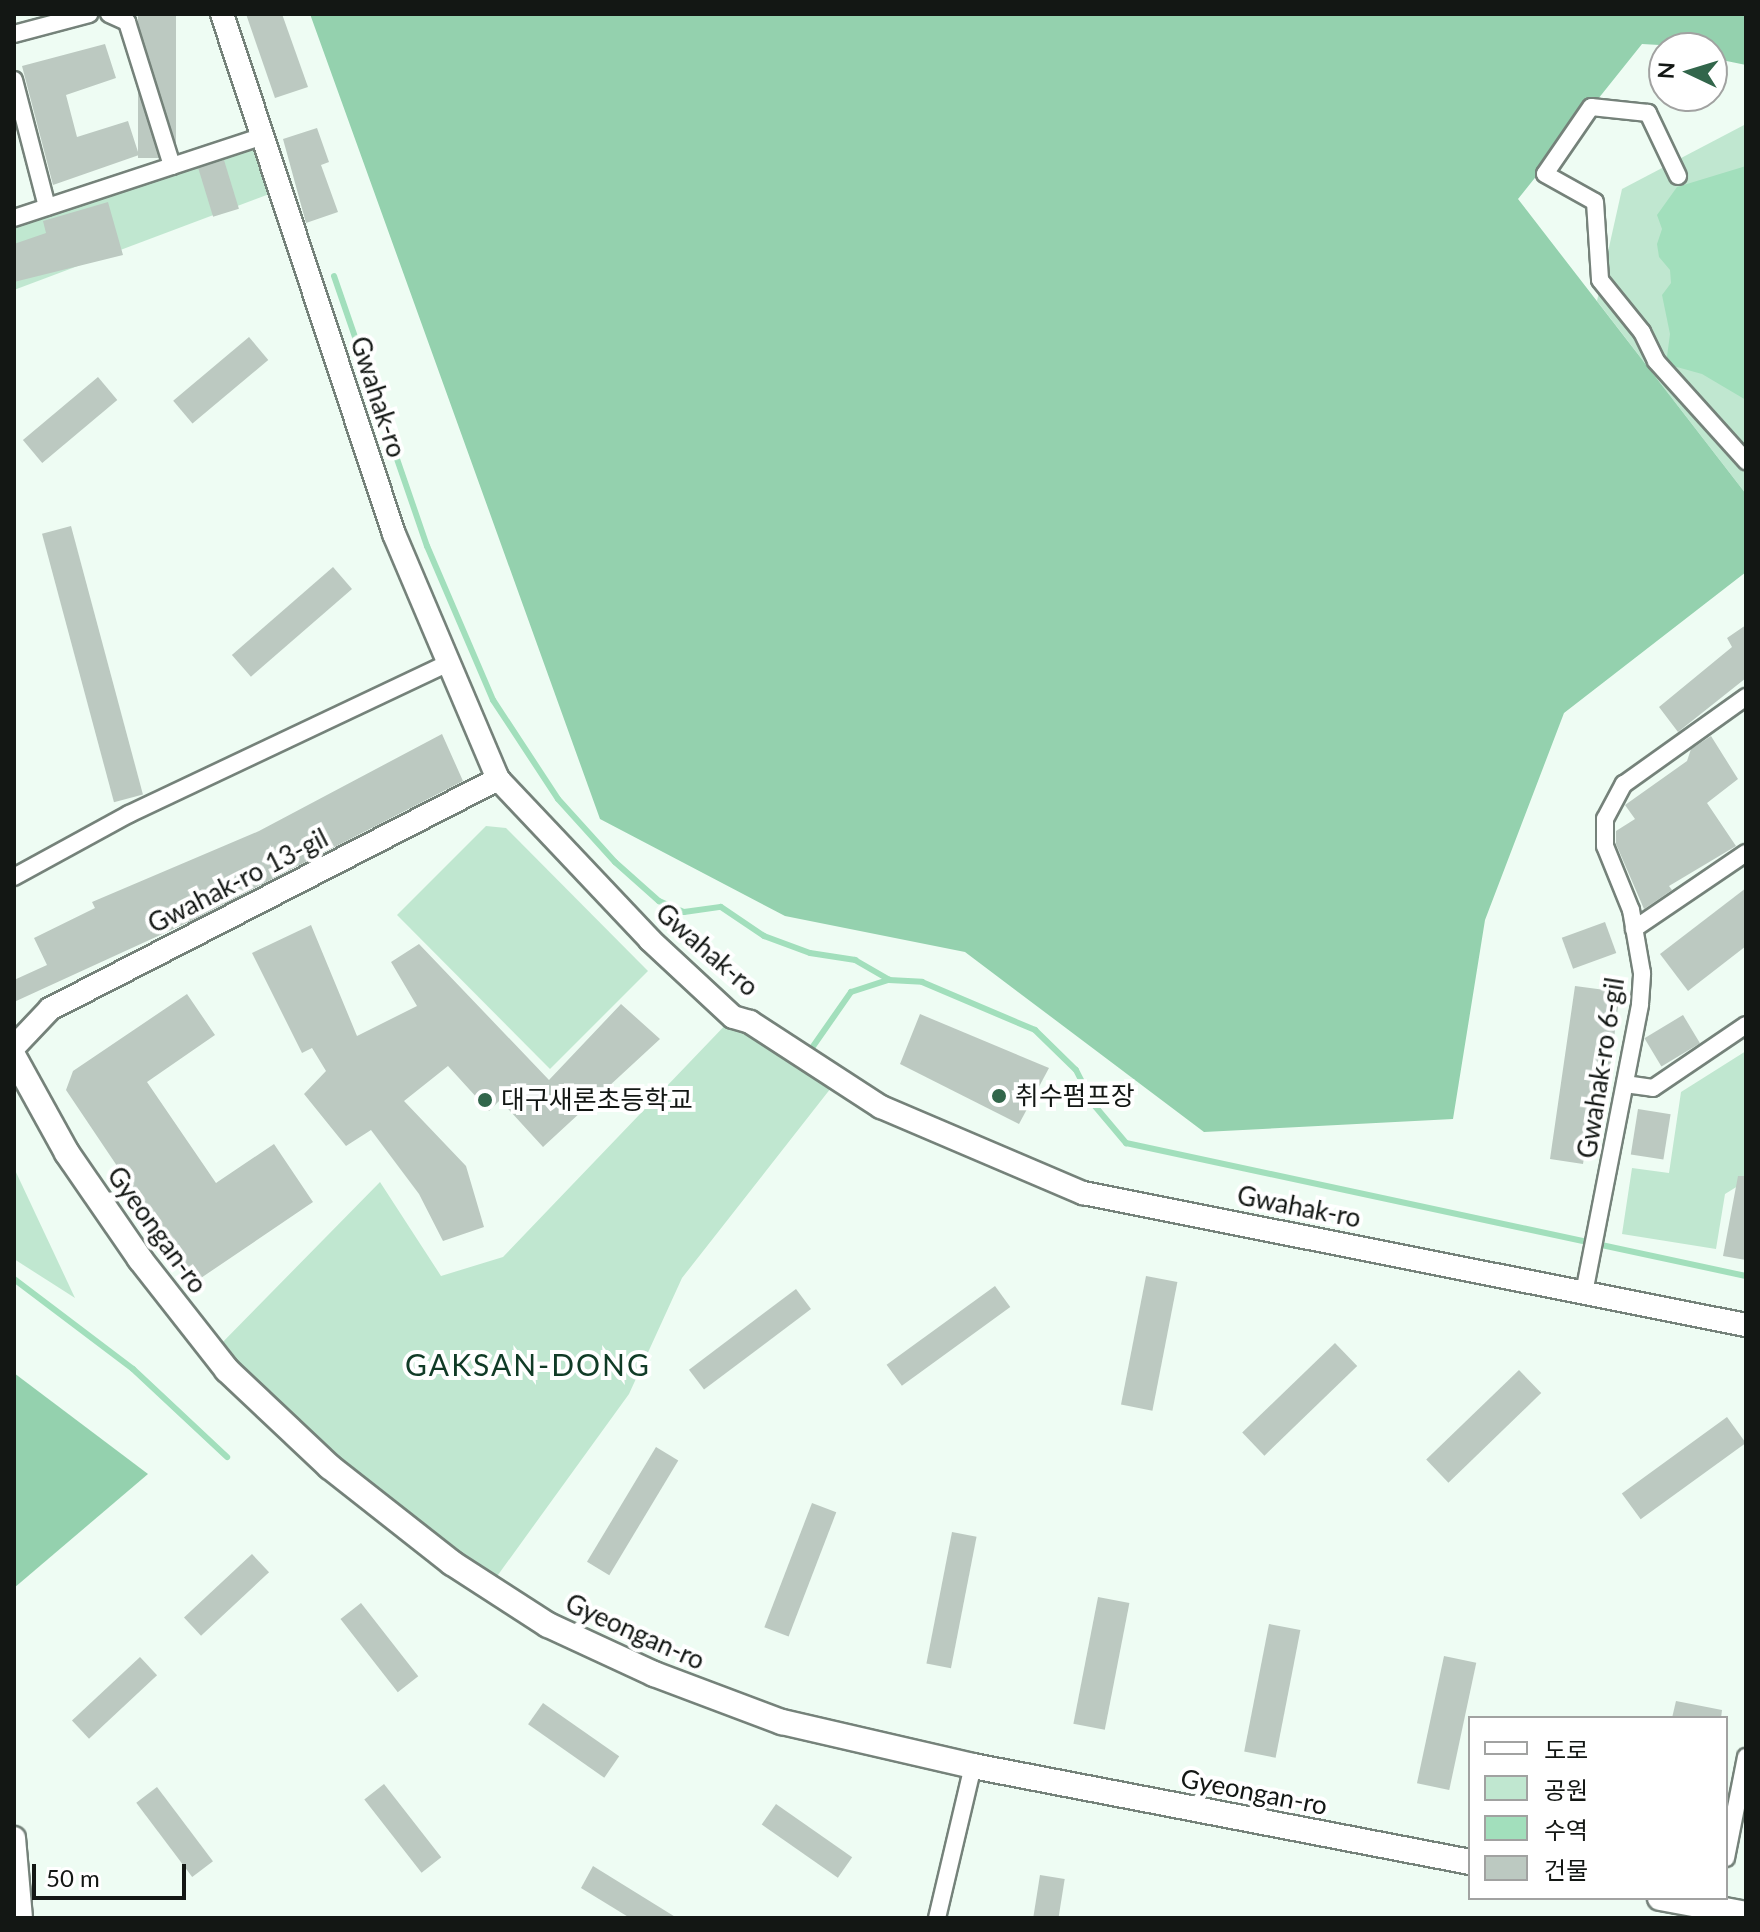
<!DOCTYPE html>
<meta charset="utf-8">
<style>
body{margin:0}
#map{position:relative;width:1760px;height:1932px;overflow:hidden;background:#eefcf3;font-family:Lato,"Noto Sans KR",sans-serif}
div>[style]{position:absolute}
.green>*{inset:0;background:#c0e7d0}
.forest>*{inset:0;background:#94d1ae}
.water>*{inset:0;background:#a2dfbc}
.stream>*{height:6px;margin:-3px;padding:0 3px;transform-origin:3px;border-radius:3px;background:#a2dfbc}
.building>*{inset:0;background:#bcc9c1;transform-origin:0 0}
.roads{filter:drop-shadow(2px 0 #75827a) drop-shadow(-2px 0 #75827a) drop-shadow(0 2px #75827a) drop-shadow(0 -2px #75827a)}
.minor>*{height:16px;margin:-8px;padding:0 8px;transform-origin:8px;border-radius:8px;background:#fff}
.tertiary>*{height:22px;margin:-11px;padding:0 11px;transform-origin:11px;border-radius:11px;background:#fff}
.secondary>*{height:24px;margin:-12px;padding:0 12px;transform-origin:12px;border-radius:12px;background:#fff}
.dots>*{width:22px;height:22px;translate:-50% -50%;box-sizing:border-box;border:4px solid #fff;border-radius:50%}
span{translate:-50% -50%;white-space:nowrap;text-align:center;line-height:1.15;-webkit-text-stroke:8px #fff;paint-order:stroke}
.street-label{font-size:26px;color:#131714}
.poi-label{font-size:26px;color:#131714}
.left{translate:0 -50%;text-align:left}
.quarter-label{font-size:30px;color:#103b26;letter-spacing:2px}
.frame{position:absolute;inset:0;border:16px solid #131714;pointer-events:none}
.legend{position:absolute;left:1468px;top:1716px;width:260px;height:184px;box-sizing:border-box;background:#fff;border:2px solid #a1a2a1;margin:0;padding:10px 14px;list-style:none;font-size:24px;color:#131714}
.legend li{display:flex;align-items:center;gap:16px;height:40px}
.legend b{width:40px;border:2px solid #a1a2a1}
.north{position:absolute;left:1648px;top:32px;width:80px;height:80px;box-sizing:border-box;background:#fff;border:2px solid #a1a2a1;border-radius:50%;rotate:274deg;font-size:22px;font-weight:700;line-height:32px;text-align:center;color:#131714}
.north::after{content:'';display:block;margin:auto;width:28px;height:36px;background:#32664b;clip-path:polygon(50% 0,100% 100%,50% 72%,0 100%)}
.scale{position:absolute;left:32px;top:1864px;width:154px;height:36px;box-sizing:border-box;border:4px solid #131714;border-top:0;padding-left:10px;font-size:24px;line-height:28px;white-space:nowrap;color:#131714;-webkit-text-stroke:6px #fff;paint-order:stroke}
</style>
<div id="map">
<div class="green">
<div style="clip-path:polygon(1746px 124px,1746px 494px,1597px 301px,1622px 189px)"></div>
<div style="clip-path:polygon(263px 136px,280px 190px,14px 290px,14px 218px)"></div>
<div style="clip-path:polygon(486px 826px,506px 828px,648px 971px,550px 1069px,397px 915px)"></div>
<div style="clip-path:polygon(733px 1017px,838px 1079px,682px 1278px,629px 1394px,490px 1586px,452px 1563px,213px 1352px,380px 1182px,441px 1276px,503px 1257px)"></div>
<div style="clip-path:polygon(1746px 1051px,1746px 1181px,1725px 1194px,1716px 1249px,1622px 1234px,1632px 1168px,1669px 1173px,1681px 1092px)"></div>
<div style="clip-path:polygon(14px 1168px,75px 1298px,14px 1259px)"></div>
</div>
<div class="forest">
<div style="clip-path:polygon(310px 14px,1746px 14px,1746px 65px,1712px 58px,1712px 48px,1642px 44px,1518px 199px,1746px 494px,1746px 572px,1564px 713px,1485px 920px,1453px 1119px,1204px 1132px,965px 952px,785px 916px,600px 819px)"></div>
<div style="clip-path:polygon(14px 1373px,148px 1474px,14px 1588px)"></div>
</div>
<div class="water">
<div style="clip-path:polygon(1746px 166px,1746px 400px,1702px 374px,1666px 364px,1670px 334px,1662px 295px,1671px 283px,1670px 270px,1659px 257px,1657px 244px,1662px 229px,1657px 215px,1677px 187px)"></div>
</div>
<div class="stream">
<div style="left:334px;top:276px;width:286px;rotate:71deg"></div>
<div style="left:427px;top:546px;width:168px;rotate:66.8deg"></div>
<div style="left:493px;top:700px;width:118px;rotate:56.7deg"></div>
<div style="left:558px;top:799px;width:85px;rotate:47.9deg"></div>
<div style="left:615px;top:862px;width:59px;rotate:41.6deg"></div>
<div style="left:659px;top:901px;width:27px;rotate:24deg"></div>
<div style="left:684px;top:912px;width:37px;rotate:-8deg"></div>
<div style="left:721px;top:907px;width:52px;rotate:34deg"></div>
<div style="left:764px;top:936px;width:49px;rotate:20.3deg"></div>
<div style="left:810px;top:953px;width:46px;rotate:8.8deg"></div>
<div style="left:855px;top:960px;width:39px;rotate:30deg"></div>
<div style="left:889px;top:980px;width:33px;rotate:3deg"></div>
<div style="left:922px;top:982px;width:123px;rotate:23deg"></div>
<div style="left:1035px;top:1030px;width:57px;rotate:44.3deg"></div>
<div style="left:1076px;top:1070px;width:39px;rotate:63deg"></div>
<div style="left:1094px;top:1105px;width:50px;rotate:49.9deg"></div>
<div style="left:1126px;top:1143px;width:634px;rotate:12.11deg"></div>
<div style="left:807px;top:1055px;width:77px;rotate:-55.1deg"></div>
<div style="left:851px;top:992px;width:40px;rotate:-18deg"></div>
<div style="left:14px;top:1279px;width:149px;rotate:37.1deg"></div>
<div style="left:133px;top:1369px;width:129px;rotate:43.1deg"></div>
</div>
<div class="building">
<div style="left:138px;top:14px;width:38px;height:144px"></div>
<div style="clip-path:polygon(246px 14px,282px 14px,308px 87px,275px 98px)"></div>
<div style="clip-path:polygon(105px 44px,116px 78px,66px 95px,77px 137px,128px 121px,139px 155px,53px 185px,22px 66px)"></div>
<div style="clip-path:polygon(317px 128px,329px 162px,321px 165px,338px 212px,306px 223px,283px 139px)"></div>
<div style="left:224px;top:160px;width:51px;height:27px;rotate:73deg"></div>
<div style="clip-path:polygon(108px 202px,123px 255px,14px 282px,14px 244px,46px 233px,43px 221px)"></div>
<div style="left:249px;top:337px;width:30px;height:99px;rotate:50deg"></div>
<div style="left:98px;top:377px;width:30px;height:98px;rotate:50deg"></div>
<div style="left:71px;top:526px;width:278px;height:30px;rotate:75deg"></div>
<div style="left:333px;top:567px;width:29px;height:134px;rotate:49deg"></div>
<div style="clip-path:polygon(1746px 625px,1746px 678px,1678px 732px,1659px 707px,1732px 647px,1727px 638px)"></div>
<div style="clip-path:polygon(442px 734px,463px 781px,193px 920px,14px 1002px,14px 980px,47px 965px,34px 938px,95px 908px,92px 902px,259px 831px)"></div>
<div style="clip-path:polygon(1711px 736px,1738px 779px,1707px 803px,1736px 846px,1669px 886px,1672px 890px,1644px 909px,1616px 844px,1616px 831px,1635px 819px,1625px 805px,1687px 761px,1691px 749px)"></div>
<div style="clip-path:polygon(1746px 888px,1746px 946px,1688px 991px,1660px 954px)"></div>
<div style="left:1605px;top:922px;width:33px;height:46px;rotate:70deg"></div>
<div style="clip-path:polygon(311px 925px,357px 1036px,417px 1006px,391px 962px,419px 944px,549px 1080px,621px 1004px,660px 1039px,543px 1147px,500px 1100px,489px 1111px,448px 1066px,404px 1101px,466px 1166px,484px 1227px,443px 1241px,419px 1194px,371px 1130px,346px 1146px,304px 1094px,326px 1071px,312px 1048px,302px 1053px,252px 953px)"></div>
<div style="clip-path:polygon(1575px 986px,1620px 992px,1610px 1069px,1606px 1068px,1599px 1113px,1591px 1112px,1583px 1164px,1550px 1159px)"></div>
<div style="clip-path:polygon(187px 994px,215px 1035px,147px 1082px,216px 1183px,274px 1144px,313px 1202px,195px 1282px,66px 1090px,73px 1071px)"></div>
<div style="clip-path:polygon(920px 1014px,1049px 1068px,1019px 1124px,900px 1064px)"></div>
<div style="left:1683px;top:1015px;width:33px;height:45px;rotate:59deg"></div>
<div style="left:1638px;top:1109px;width:33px;height:46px;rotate:9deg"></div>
<div style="clip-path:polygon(1738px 1176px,1746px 1176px,1746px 1260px,1723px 1256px)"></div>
<div style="left:1146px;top:1276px;width:32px;height:131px;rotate:11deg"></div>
<div style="left:995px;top:1286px;width:26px;height:134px;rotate:54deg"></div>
<div style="left:796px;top:1289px;width:25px;height:134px;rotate:53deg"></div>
<div style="left:1335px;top:1343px;width:32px;height:129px;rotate:46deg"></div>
<div style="left:1519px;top:1370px;width:32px;height:129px;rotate:46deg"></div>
<div style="left:1727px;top:1417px;width:32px;height:130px;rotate:54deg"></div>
<div style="left:656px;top:1447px;width:26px;height:134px;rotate:31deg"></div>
<div style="left:812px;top:1503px;width:26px;height:133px;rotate:21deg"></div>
<div style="left:952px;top:1532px;width:25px;height:134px;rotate:11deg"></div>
<div style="left:252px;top:1554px;width:25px;height:93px;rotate:47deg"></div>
<div style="left:1098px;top:1597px;width:32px;height:129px;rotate:11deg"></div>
<div style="left:361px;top:1603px;width:93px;height:26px;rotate:52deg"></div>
<div style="left:1269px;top:1624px;width:32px;height:130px;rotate:11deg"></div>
<div style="left:1444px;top:1656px;width:33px;height:130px;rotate:12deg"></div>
<div style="left:140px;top:1657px;width:25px;height:93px;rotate:47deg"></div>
<div style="clip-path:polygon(1676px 1701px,1722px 1710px,1721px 1718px,1672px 1718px)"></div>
<div style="left:543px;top:1703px;width:93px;height:26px;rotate:35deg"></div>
<div style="left:384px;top:1784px;width:93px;height:25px;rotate:52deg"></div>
<div style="left:157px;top:1787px;width:93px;height:26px;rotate:53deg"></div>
<div style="left:776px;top:1804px;width:93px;height:25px;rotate:35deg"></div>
<div style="clip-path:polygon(593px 1866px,677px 1918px,630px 1918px,581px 1888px)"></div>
<div style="left:1040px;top:1875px;width:25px;height:44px;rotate:9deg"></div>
</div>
<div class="roads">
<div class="minor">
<div style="left:109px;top:14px;width:20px;rotate:24deg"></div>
<div style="left:127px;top:22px;width:151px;rotate:72.6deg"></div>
<div style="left:14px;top:34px;width:78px;rotate:-14.9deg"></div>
<div style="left:14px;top:80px;width:131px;rotate:75.4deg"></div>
<div style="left:1678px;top:176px;width:70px;rotate:-115.5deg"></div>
<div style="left:1648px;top:113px;width:57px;rotate:-174deg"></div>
<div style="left:1591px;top:107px;width:81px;rotate:124.5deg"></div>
<div style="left:1545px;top:174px;width:57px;rotate:29.2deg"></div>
<div style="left:1595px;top:202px;width:78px;rotate:86.3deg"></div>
<div style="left:1600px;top:280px;width:67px;rotate:51.1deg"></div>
<div style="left:1642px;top:332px;width:32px;rotate:64deg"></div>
<div style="left:1656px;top:361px;width:135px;rotate:48deg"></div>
<div style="left:14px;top:218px;width:262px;rotate:-18.2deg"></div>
<div style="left:14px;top:877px;width:131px;rotate:-28.7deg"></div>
<div style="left:129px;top:814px;width:354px;rotate:-25.3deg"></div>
<div style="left:1634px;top:929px;width:135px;rotate:-34.2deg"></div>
<div style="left:1625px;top:1084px;width:28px;rotate:8deg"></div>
<div style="left:1653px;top:1088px;width:112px;rotate:-34.1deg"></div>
<div style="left:1584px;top:1293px;width:294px;rotate:-79deg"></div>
<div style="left:1640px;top:1004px;width:31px;rotate:-86deg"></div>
<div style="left:1642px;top:973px;width:64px;rotate:-99.9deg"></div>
<div style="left:1631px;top:910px;width:69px;rotate:-112.1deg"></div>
<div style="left:1605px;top:846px;width:27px;rotate:-90deg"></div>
<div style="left:1605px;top:819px;width:40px;rotate:-62deg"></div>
<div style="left:1624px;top:784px;width:150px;rotate:-35.5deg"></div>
<div style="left:1726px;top:1858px;width:103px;rotate:-78.8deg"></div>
<div style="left:937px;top:1918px;width:156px;rotate:-76.7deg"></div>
</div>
<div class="tertiary">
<div style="left:222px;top:14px;width:548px;rotate:71.7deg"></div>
<div style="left:394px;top:534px;width:266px;rotate:67deg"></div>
<div style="left:498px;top:779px;width:221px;rotate:46.6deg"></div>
<div style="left:650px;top:940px;width:113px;rotate:42.9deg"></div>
<div style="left:733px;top:1017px;width:18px;rotate:16deg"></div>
<div style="left:750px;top:1022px;width:156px;rotate:33deg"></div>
<div style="left:881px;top:1107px;width:220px;rotate:23.1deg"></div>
<div style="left:1083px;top:1193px;width:676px;rotate:11.26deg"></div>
<div style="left:14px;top:1047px;width:52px;rotate:-46.5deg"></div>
<div style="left:50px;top:1009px;width:504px;rotate:-27.18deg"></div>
<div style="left:14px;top:1838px;width:80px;rotate:85deg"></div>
</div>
<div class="secondary">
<div style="left:14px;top:1057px;width:110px;rotate:61.1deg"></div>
<div style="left:67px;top:1153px;width:129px;rotate:55.4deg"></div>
<div style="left:140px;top:1259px;width:141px;rotate:51.9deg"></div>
<div style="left:227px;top:1370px;width:141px;rotate:43.3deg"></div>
<div style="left:330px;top:1467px;width:155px;rotate:38.2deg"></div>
<div style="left:452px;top:1563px;width:114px;rotate:32.9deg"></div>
<div style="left:548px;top:1625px;width:117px;rotate:24.8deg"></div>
<div style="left:654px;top:1674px;width:137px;rotate:20.6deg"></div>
<div style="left:782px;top:1722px;width:196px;rotate:13deg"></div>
<div style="left:973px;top:1766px;width:506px;rotate:10.93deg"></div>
<div style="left:1660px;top:1898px;width:87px;rotate:10.5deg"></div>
</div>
</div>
<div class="dots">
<div style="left:999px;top:1096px;background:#32664b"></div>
<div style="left:485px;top:1100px;background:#32664b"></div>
</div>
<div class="street-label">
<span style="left:378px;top:397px;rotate:72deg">Gwahak-ro</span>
<span style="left:238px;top:881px;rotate:-27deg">Gwahak-ro 13-gil</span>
<span style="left:707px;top:950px;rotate:41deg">Gwahak-ro</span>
<span style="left:1601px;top:1068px;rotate:-81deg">Gwahak-ro 6-gil</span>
<span style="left:1299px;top:1207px;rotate:11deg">Gwahak-ro</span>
<span style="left:157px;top:1230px;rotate:54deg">Gyeongan-ro</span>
<span style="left:635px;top:1632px;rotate:24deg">Gyeongan-ro</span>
<span style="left:1254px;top:1792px;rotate:11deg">Gyeongan-ro</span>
</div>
<div class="poi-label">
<span class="left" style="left:1015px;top:1096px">취수펌프장</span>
<span class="left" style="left:501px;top:1100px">대구새론초등학교</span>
</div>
<div class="quarter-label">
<span style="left:528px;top:1364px">GAKSAN-DONG</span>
</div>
<div class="frame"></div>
<ul class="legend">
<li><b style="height:10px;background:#fff"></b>도로</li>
<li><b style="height:22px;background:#c0e7d0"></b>공원</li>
<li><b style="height:22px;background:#a2dfbc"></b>수역</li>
<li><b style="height:22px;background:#bcc9c1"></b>건물</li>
</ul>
<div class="north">N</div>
<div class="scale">50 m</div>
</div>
